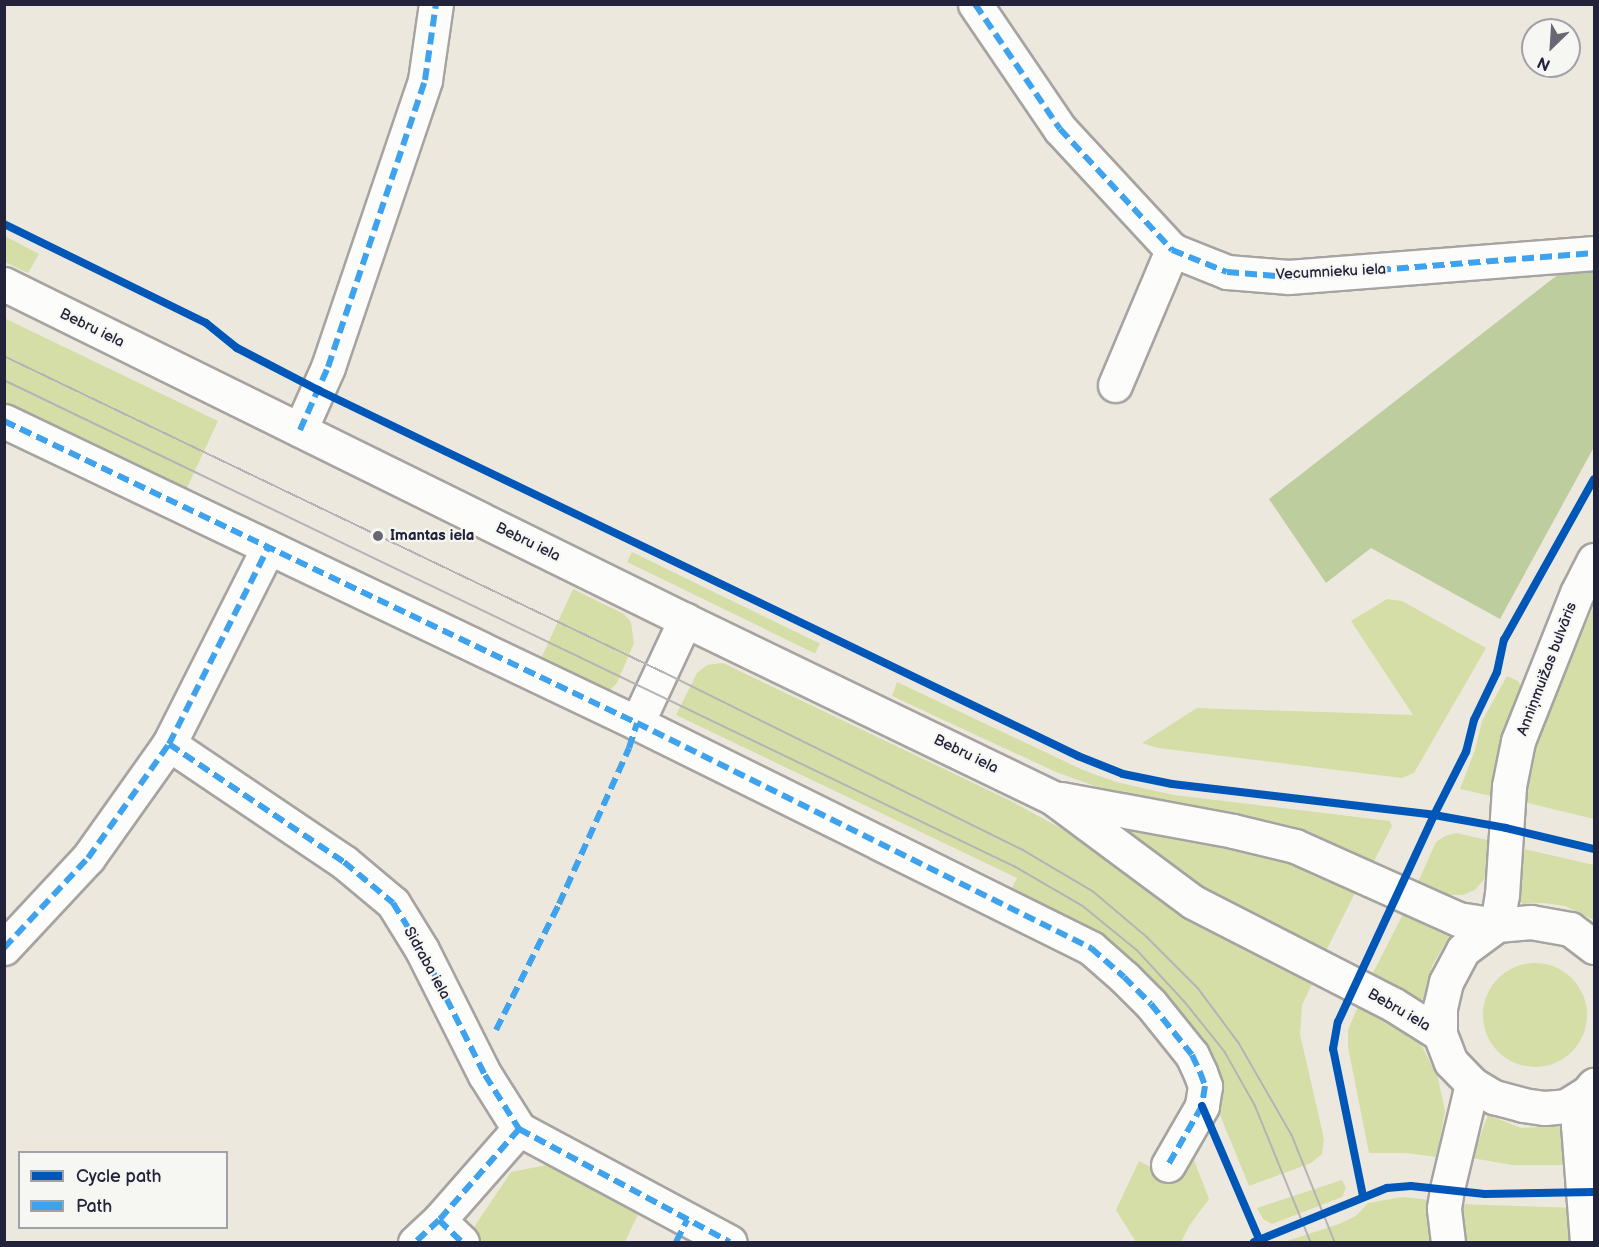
<!DOCTYPE html>
<meta charset="utf-8">
<style>
body{margin:0}
#map{position:relative;width:1599px;height:1247px;overflow:hidden;background:#ede8de;font-family:"Balsamiq Sans",sans-serif}
div>[style]{position:absolute}
.green>*{inset:0;background:#d5dea7;transform-origin:0 0}
.round{border-radius:50%}
.forest>*{inset:0;background:#becd9e}
.roads{filter:drop-shadow(2px 0 #a6a3a1) drop-shadow(-2px 0 #a6a3a1) drop-shadow(0 2px #a6a3a1) drop-shadow(0 -2px #a6a3a1)}
.minor>*{height:33px;margin:-16.5px;padding:0 16.5px;transform-origin:16.5px;border-radius:16.5px;background:#fcfcfa}
.tram>*{height:1.5px;margin:-0.75px;padding:0 0.75px;transform-origin:0.75px;border-radius:0.75px;background:#b4b3b5}
.quiet>*{height:6px;margin-top:-3px;transform-origin:0;background:repeating-linear-gradient(90deg,#3ea2ec 0 12px,transparent 0 18px)}
.cycleway>*{height:8px;margin:-4px;padding:0 4px;transform-origin:4px;border-radius:4px;background:#0057b8}
.dots>*{width:16px;height:16px;translate:-50% -50%;box-sizing:border-box;border:3px solid #f6f6f2;border-radius:50%}
span{translate:-50% -50%;white-space:nowrap;text-align:center;line-height:1.15;-webkit-text-stroke:4.5px #f6f6f2;paint-order:stroke}
.street-label{font-size:15px;color:#22223b}
.poi-label{font-size:15px;color:#22223b;font-weight:700}
.left{translate:0 -50%;text-align:left}
.frame{position:absolute;inset:0;border:6px solid #22223b;pointer-events:none}
.legend{position:absolute;left:18px;top:1151px;width:210px;height:78px;box-sizing:border-box;background:#f6f6f2;border:2px solid #a1a1a9;margin:0;padding:8px 10px;list-style:none;font-size:18px;color:#22223b}
.legend li{display:flex;align-items:center;gap:12px;height:30px}
.legend b{width:30px;border:2px solid #a1a1a9}
.north{position:absolute;left:1521px;top:18px;width:60px;height:60px;box-sizing:border-box;background:#f6f6f2;border:2px solid #a1a1a9;border-radius:50%;rotate:205deg;font-size:16px;font-weight:700;line-height:24px;text-align:center;color:#22223b}
.north::after{content:'';display:block;margin:auto;width:21px;height:27px;background:#696774;clip-path:polygon(50% 0,100% 100%,50% 72%,0 100%)}
</style>
<div id="map">
<div class="green">
<div style="clip-path:polygon(5px 236px,39px 254px,28px 273px,5px 262px)"></div>
<div style="clip-path:polygon(4px 318px,218px 421px,185px 492px,5px 405px)"></div>
<div style="left:632px;top:552px;width:209px;height:11px;rotate:26deg"></div>
<div style="clip-path:polygon(573px 589px,624px 614px,631px 622px,634px 643px,617px 683px,611px 689px,603px 691px,539px 663px)"></div>
<div style="clip-path:polygon(1387px 599px,1402px 601px,1486px 648px,1414px 773px,1402px 778px,1158px 748px,1142px 743px,1197px 708px,1413px 715px,1351px 621px)"></div>
<div style="clip-path:polygon(1594px 606px,1594px 819px,1524px 802px,1537px 736px)"></div>
<div style="clip-path:polygon(723px 663px,1013px 802px,1062px 829px,1236px 943px,1314px 980px,1302px 1005px,1300px 1034px,1324px 1139px,1322px 1154px,1311px 1163px,1249px 1186px,1218px 1110px,1218px 1087px,1010px 892px,1017px 878px,676px 715px,697px 673px,707px 665px)"></div>
<div style="clip-path:polygon(1507px 676px,1518px 681px,1523px 690px,1496px 797px,1460px 789px,1475px 750px,1482px 721px)"></div>
<div style="clip-path:polygon(897px 682px,1083px 770px,1116px 782px,1174px 795px,1390px 821px,1392px 826px,1374px 861px,1292px 826px,1251px 817px,1136px 801px,1056px 772px,892px 696px)"></div>
<div style="clip-path:polygon(1121px 826px,1140px 832px,1253px 850px,1296px 861px,1357px 889px,1325px 953px,1222px 902px,1117px 834px)"></div>
<div style="clip-path:polygon(1456px 833px,1492px 841px,1491px 865px,1486px 877px,1475px 890px,1463px 895px,1450px 895px,1418px 882px,1436px 842px,1445px 836px)"></div>
<div style="clip-path:polygon(1520px 848px,1594px 865px,1594px 920px,1565px 906px,1544px 903px,1523px 904px,1518px 901px)"></div>
<div style="clip-path:polygon(1404px 912px,1450px 935px,1432px 966px,1424px 999px,1417px 1000px,1371px 977px)"></div>
<div class="round" style="left:1483px;top:963px;width:104px;height:104px"></div>
<div style="clip-path:polygon(1359px 1004px,1396px 1021px,1421px 1044px,1438px 1078px,1445px 1111px,1437px 1157px,1406px 1153px,1369px 1153px,1348px 1047px,1348px 1030px)"></div>
<div style="clip-path:polygon(1488px 1115px,1521px 1128px,1561px 1126px,1568px 1165px,1512px 1165px,1472px 1158px)"></div>
<div style="clip-path:polygon(1194px 1160px,1209px 1199px,1189px 1226px,1181px 1242px,1136px 1242px,1116px 1210px,1139px 1161px,1170px 1177px,1182px 1177px)"></div>
<div style="clip-path:polygon(546px 1165px,640px 1210px,625px 1242px,483px 1242px,472px 1230px,511px 1172px)"></div>
<div style="clip-path:polygon(1342px 1180px,1346px 1188px,1342px 1197px,1272px 1224px,1263px 1219px,1257px 1208px)"></div>
<div style="clip-path:polygon(1403px 1197px,1430px 1200px,1431px 1242px,1284px 1242px,1339px 1224px,1356px 1216px,1368px 1203px)"></div>
<div style="left:1463px;top:1204px;width:110px;height:38px;rotate:2deg"></div>
</div>
<div class="forest">
<div style="clip-path:polygon(1594px 272px,1594px 447px,1500px 619px,1371px 548px,1326px 583px,1269px 499px,1560px 273px)"></div>
</div>
<div class="roads">
<div class="minor">
<div style="left:975px;top:4px;width:151px;rotate:55.8deg"></div>
<div style="left:1060px;top:129px;width:165px;rotate:47.2deg"></div>
<div style="left:1172px;top:250px;width:59px;rotate:21.8deg"></div>
<div style="left:1227px;top:272px;width:62px;rotate:4.6deg"></div>
<div style="left:1289px;top:277px;width:306px;rotate:-4.5deg"></div>
<div style="left:4px;top:284px;width:759px;rotate:26.26deg"></div>
<div style="left:685px;top:620px;width:409px;rotate:25.8deg"></div>
<div style="left:1053px;top:798px;width:174px;rotate:36.6deg"></div>
<div style="left:1193px;top:902px;width:226px;rotate:27.1deg"></div>
<div style="left:1394px;top:1005px;width:54px;rotate:32.2deg"></div>
<div style="left:1115px;top:385px;width:147px;rotate:-67.1deg"></div>
<div style="left:4px;top:421px;width:701px;rotate:25.51deg"></div>
<div style="left:637px;top:723px;width:507px;rotate:26.36deg"></div>
<div style="left:1091px;top:948px;width:44px;rotate:41.3deg"></div>
<div style="left:1124px;top:977px;width:38px;rotate:45deg"></div>
<div style="left:1151px;top:1004px;width:65px;rotate:51.2deg"></div>
<div style="left:1192px;top:1055px;width:19px;rotate:65deg"></div>
<div style="left:1200px;top:1072px;width:15px;rotate:70deg"></div>
<div style="left:1205px;top:1086px;width:20px;rotate:99deg"></div>
<div style="left:1202px;top:1106px;width:68px;rotate:120deg"></div>
<div style="left:300px;top:430px;width:69px;rotate:-66deg"></div>
<div style="left:328px;top:367px;width:303px;rotate:-71.3deg"></div>
<div style="left:425px;top:80px;width:77px;rotate:-81.8deg"></div>
<div style="left:637px;top:723px;width:114px;rotate:-65deg"></div>
<div style="left:169px;top:744px;width:211px;rotate:34deg"></div>
<div style="left:344px;top:862px;width:64px;rotate:39.9deg"></div>
<div style="left:393px;top:903px;width:55px;rotate:58.3deg"></div>
<div style="left:422px;top:950px;width:140px;rotate:63.3deg"></div>
<div style="left:485px;top:1075px;width:64px;rotate:57.8deg"></div>
<div style="left:519px;top:1129px;width:121px;rotate:131.3deg"></div>
<div style="left:439px;top:1220px;width:33px;rotate:137deg"></div>
<div style="left:1061px;top:799px;width:175px;rotate:10.5deg"></div>
<div style="left:1233px;top:831px;width:64px;rotate:13.6deg"></div>
<div style="left:1295px;top:846px;width:179px;rotate:24.1deg"></div>
<div style="left:1458px;top:919px;width:39px;rotate:9deg"></div>
<div style="left:1497px;top:925px;width:30px;rotate:-81deg"></div>
<div style="left:1502px;top:895px;width:109px;rotate:-86.3deg"></div>
<div style="left:1509px;top:786px;width:46px;rotate:-78.7deg"></div>
<div style="left:1518px;top:741px;width:159px;rotate:-68.3deg"></div>
<div style="left:1577px;top:593px;width:37px;rotate:-63deg"></div>
<div style="left:1594px;top:947px;width:30px;rotate:-143deg"></div>
<div style="left:1570px;top:929px;width:40px;rotate:-170deg"></div>
<div style="left:1531px;top:922px;width:34px;rotate:175deg"></div>
<div style="left:1497px;top:925px;width:42px;rotate:143.7deg"></div>
<div style="left:1463px;top:950px;width:36px;rotate:118deg"></div>
<div style="left:1446px;top:982px;width:26px;rotate:103deg"></div>
<div style="left:1440px;top:1007px;width:27px;rotate:90deg"></div>
<div style="left:1440px;top:1034px;width:30px;rotate:69deg"></div>
<div style="left:1451px;top:1062px;width:30px;rotate:46deg"></div>
<div style="left:1472px;top:1084px;width:26px;rotate:31deg"></div>
<div style="left:1494px;top:1097px;width:30px;rotate:15deg"></div>
<div style="left:1523px;top:1105px;width:22px;rotate:8deg"></div>
<div style="left:1545px;top:1108px;width:21px;rotate:-5deg"></div>
<div style="left:1566px;top:1106px;width:25px;rotate:-32deg"></div>
<div style="left:1587px;top:1093px;width:11px;rotate:-49deg"></div>
<div style="left:4px;top:948px;width:123px;rotate:-47deg"></div>
<div style="left:88px;top:858px;width:140px;rotate:-54.6deg"></div>
<div style="left:169px;top:744px;width:220px;rotate:-63.2deg"></div>
<div style="left:519px;top:1129px;width:239px;rotate:28.2deg"></div>
<div style="left:439px;top:1220px;width:32px;rotate:44deg"></div>
<div style="left:1448px;top:1242px;width:34px;rotate:-97deg"></div>
<div style="left:1444px;top:1208px;width:19px;rotate:-81deg"></div>
<div style="left:1447px;top:1189px;width:108px;rotate:-76.6deg"></div>
<div style="left:1587px;top:1242px;width:117px;rotate:-94.4deg"></div>
<div style="left:1578px;top:1125px;width:33px;rotate:-74deg"></div>
</div>
</div>
<div class="tram">
<div style="left:4px;top:356px;width:729px;rotate:25.62deg"></div>
<div style="left:661px;top:671px;width:404px;rotate:26.3deg"></div>
<div style="left:1023px;top:850px;width:82px;rotate:30.6deg"></div>
<div style="left:1094px;top:892px;width:70px;rotate:40.3deg"></div>
<div style="left:1147px;top:937px;width:72px;rotate:45deg"></div>
<div style="left:1198px;top:988px;width:69px;rotate:53.3deg"></div>
<div style="left:1239px;top:1043px;width:106px;rotate:60.1deg"></div>
<div style="left:1292px;top:1135px;width:115px;rotate:68.1deg"></div>
<div style="left:4px;top:380px;width:1121px;rotate:25.7deg"></div>
<div style="left:1014px;top:866px;width:80px;rotate:30.1deg"></div>
<div style="left:1083px;top:906px;width:70px;rotate:39.2deg"></div>
<div style="left:1137px;top:950px;width:71px;rotate:47.3deg"></div>
<div style="left:1185px;top:1002px;width:64px;rotate:51.3deg"></div>
<div style="left:1225px;top:1052px;width:61px;rotate:60.5deg"></div>
<div style="left:1255px;top:1105px;width:148px;rotate:67.8deg"></div>
</div>
<div class="quiet">
<div style="left:975px;top:4px;width:151px;rotate:55.8deg"></div>
<div style="left:1060px;top:129px;width:165px;rotate:47.2deg"></div>
<div style="left:1172px;top:250px;width:59px;rotate:21.8deg"></div>
<div style="left:1227px;top:272px;width:62px;rotate:4.6deg"></div>
<div style="left:1289px;top:277px;width:306px;rotate:-4.5deg"></div>
<div style="left:4px;top:421px;width:701px;rotate:25.51deg"></div>
<div style="left:637px;top:723px;width:507px;rotate:26.36deg"></div>
<div style="left:1091px;top:948px;width:44px;rotate:41.3deg"></div>
<div style="left:1124px;top:977px;width:38px;rotate:45deg"></div>
<div style="left:1151px;top:1004px;width:65px;rotate:51.2deg"></div>
<div style="left:1192px;top:1055px;width:19px;rotate:65deg"></div>
<div style="left:1200px;top:1072px;width:15px;rotate:70deg"></div>
<div style="left:1205px;top:1086px;width:20px;rotate:99deg"></div>
<div style="left:1202px;top:1106px;width:68px;rotate:120deg"></div>
<div style="left:300px;top:430px;width:69px;rotate:-66deg"></div>
<div style="left:328px;top:367px;width:303px;rotate:-71.3deg"></div>
<div style="left:425px;top:80px;width:77px;rotate:-81.8deg"></div>
<div style="left:169px;top:744px;width:211px;rotate:34deg"></div>
<div style="left:344px;top:862px;width:64px;rotate:39.9deg"></div>
<div style="left:393px;top:903px;width:55px;rotate:58.3deg"></div>
<div style="left:422px;top:950px;width:140px;rotate:63.3deg"></div>
<div style="left:485px;top:1075px;width:64px;rotate:57.8deg"></div>
<div style="left:519px;top:1129px;width:121px;rotate:131.3deg"></div>
<div style="left:439px;top:1220px;width:33px;rotate:137deg"></div>
<div style="left:4px;top:948px;width:123px;rotate:-47deg"></div>
<div style="left:88px;top:858px;width:140px;rotate:-54.6deg"></div>
<div style="left:169px;top:744px;width:220px;rotate:-63.2deg"></div>
<div style="left:496px;top:1030px;width:141px;rotate:-63.4deg"></div>
<div style="left:559px;top:904px;width:171px;rotate:-65.8deg"></div>
<div style="left:629px;top:748px;width:26px;rotate:-72deg"></div>
<div style="left:519px;top:1129px;width:239px;rotate:28.2deg"></div>
<div style="left:439px;top:1220px;width:32px;rotate:44deg"></div>
<div style="left:676px;top:1242px;width:25px;rotate:-63deg"></div>
</div>
<div class="cycleway">
<div style="left:4px;top:224px;width:225px;rotate:26.1deg"></div>
<div style="left:206px;top:323px;width:40px;rotate:39deg"></div>
<div style="left:237px;top:348px;width:91px;rotate:27.4deg"></div>
<div style="left:318px;top:390px;width:844px;rotate:25.71deg"></div>
<div style="left:1078px;top:756px;width:48px;rotate:21.8deg"></div>
<div style="left:1123px;top:774px;width:50px;rotate:11.5deg"></div>
<div style="left:1172px;top:784px;width:264px;rotate:6.7deg"></div>
<div style="left:1434px;top:815px;width:73px;rotate:10.2deg"></div>
<div style="left:1506px;top:828px;width:90px;rotate:13.4deg"></div>
<div style="left:1202px;top:1106px;width:145px;rotate:66.8deg"></div>
<div style="left:1363px;top:1196px;width:150px;rotate:-101.5deg"></div>
<div style="left:1333px;top:1049px;width:27px;rotate:-80deg"></div>
<div style="left:1338px;top:1022px;width:228px;rotate:-65.1deg"></div>
<div style="left:1434px;top:815px;width:71px;rotate:-63.1deg"></div>
<div style="left:1466px;top:752px;width:33px;rotate:-76deg"></div>
<div style="left:1474px;top:720px;width:53px;rotate:-64.4deg"></div>
<div style="left:1497px;top:672px;width:33px;rotate:-78deg"></div>
<div style="left:1504px;top:640px;width:184px;rotate:-60.8deg"></div>
<div style="left:1254px;top:1242px;width:144px;rotate:-22.1deg"></div>
<div style="left:1387px;top:1188px;width:24px;rotate:-5deg"></div>
<div style="left:1411px;top:1186px;width:74px;rotate:6.2deg"></div>
<div style="left:1485px;top:1194px;width:109px;rotate:-1.1deg"></div>
</div>
<div class="dots">
<div style="left:378px;top:536px;background:#696774"></div>
</div>
<div class="street-label">
<span style="left:1331px;top:272px;rotate:-3deg">Vecumnieku iela</span>
<span style="left:92px;top:328px;rotate:26deg">Bebru iela</span>
<span style="left:528px;top:542px;rotate:26deg">Bebru iela</span>
<span style="left:1547px;top:669px;rotate:-69deg">Anniņmuižas bulvāris</span>
<span style="left:966px;top:754px;rotate:26deg">Bebru iela</span>
<span style="left:427px;top:963px;rotate:61deg">Sidraba iela</span>
<span style="left:1399px;top:1010px;rotate:30deg">Bebru iela</span>
</div>
<div class="poi-label">
<span class="left" style="left:390px;top:536px">Imantas iela</span>
</div>
<div class="frame"></div>
<ul class="legend">
<li><b style="height:8px;background:#0057b8"></b>Cycle path</li>
<li><b style="height:8px;background:#3ea2ec"></b>Path</li>
</ul>
<div class="north">N</div>
</div>
